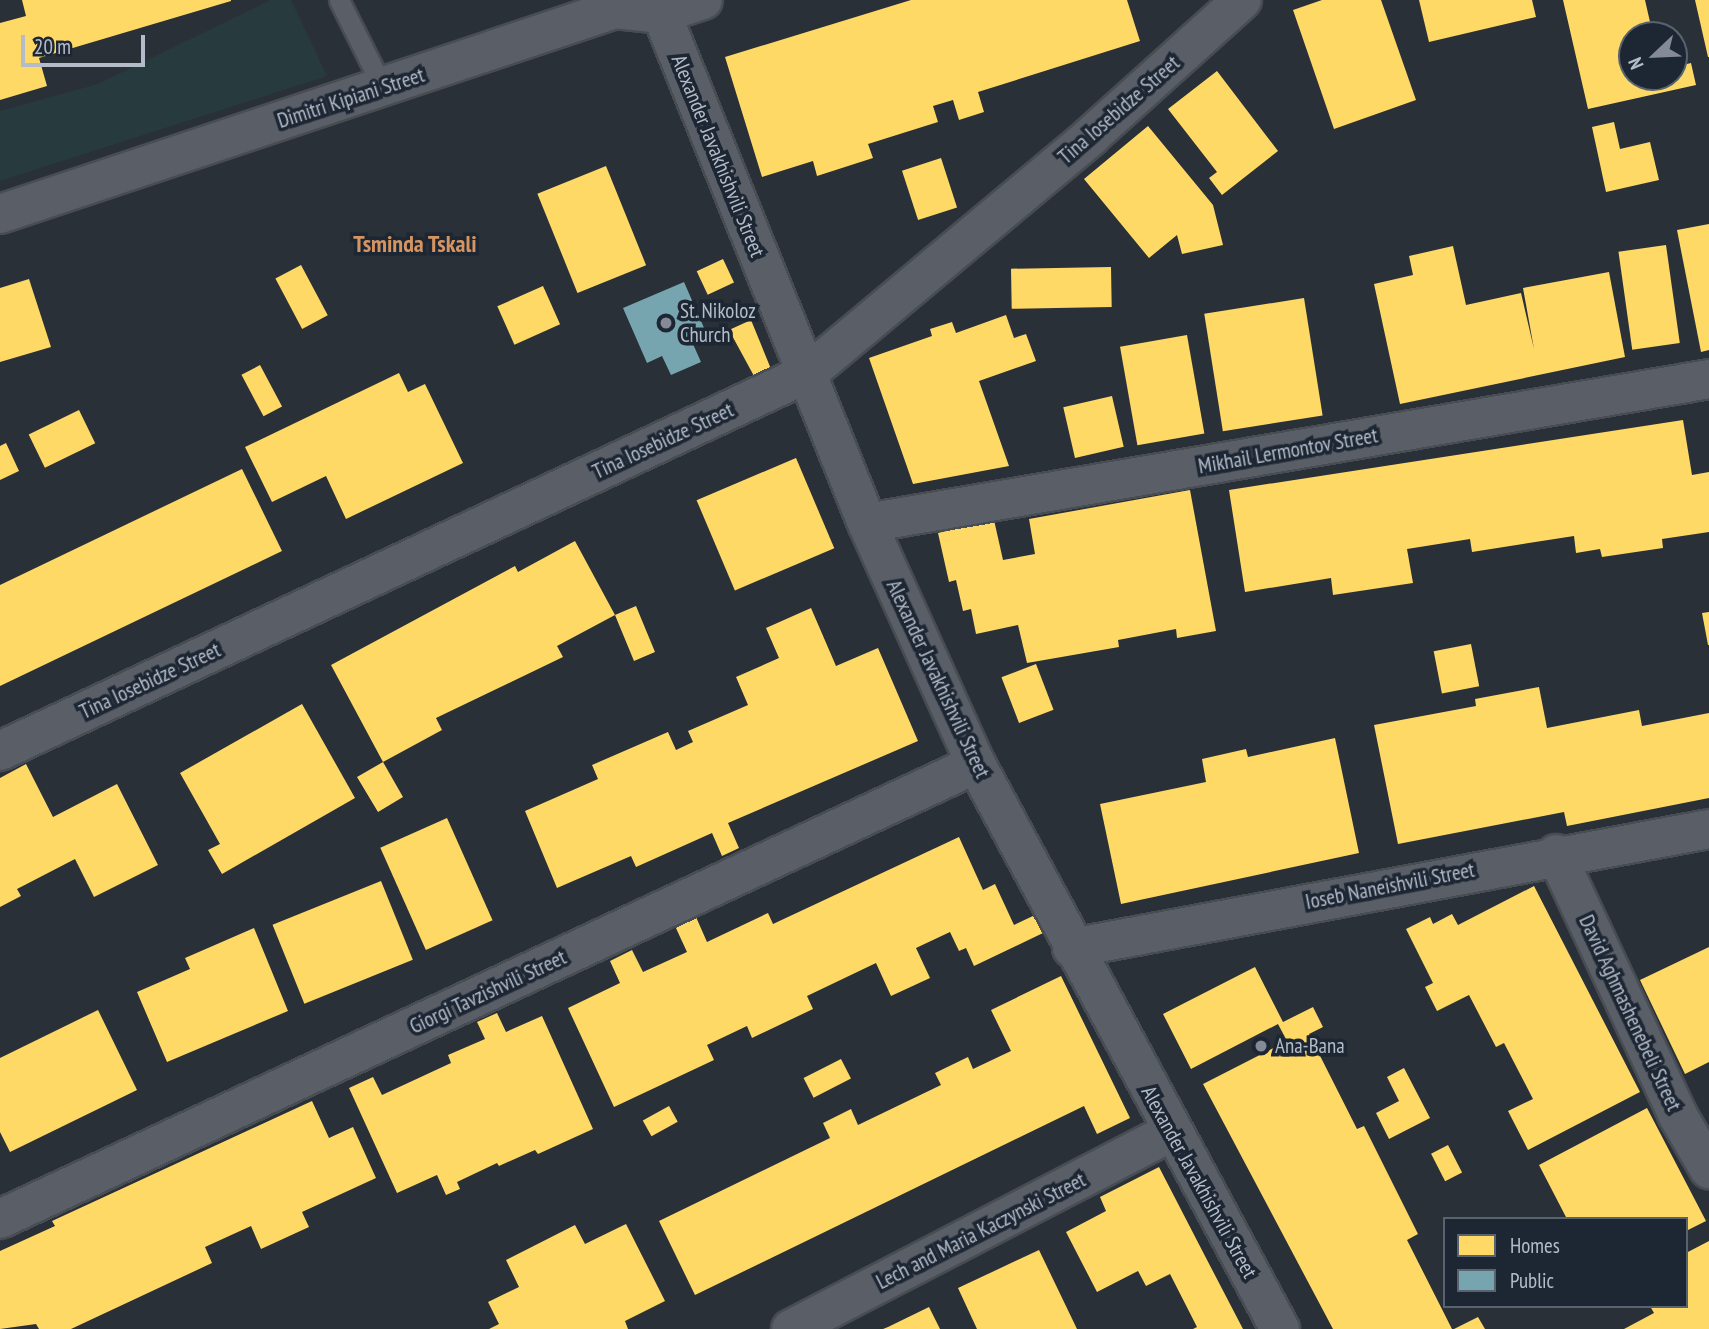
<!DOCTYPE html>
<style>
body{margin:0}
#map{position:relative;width:1709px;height:1329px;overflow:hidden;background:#2a3038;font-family:"PT Sans Narrow",sans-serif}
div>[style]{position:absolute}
.green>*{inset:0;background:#273a3e}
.homes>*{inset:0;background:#ffd966;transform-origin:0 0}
.public>*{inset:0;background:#76a5af}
.roads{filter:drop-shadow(2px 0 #484c53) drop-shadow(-2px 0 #484c53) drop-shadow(0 2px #484c53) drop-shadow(0 -2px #484c53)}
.service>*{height:19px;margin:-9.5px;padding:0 9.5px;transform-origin:9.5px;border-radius:9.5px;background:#5a5e66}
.minor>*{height:38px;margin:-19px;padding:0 19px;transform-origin:19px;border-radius:19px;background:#5a5e66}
.dots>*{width:19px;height:19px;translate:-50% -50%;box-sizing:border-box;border:4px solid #1d2633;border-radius:50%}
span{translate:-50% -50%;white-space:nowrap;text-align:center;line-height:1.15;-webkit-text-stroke:7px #1d2633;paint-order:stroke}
.street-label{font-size:21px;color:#b4bcc9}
.poi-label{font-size:21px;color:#b4bcc9}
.left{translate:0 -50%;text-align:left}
.quarter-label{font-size:24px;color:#d59563;font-weight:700}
.legend{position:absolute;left:1443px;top:1217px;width:245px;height:91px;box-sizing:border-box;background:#1d2633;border:2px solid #59626f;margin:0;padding:9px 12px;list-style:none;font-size:21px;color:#b4bcc9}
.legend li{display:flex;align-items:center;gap:14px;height:35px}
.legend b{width:35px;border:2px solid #59626f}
.north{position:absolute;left:1618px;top:21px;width:70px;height:70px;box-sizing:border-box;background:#1d2633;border:2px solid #59626f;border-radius:50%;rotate:247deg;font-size:19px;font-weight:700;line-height:28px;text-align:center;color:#b4bcc9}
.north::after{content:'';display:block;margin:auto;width:24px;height:32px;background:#848b96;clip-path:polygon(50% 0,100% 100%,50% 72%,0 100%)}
.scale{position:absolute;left:21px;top:35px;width:124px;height:32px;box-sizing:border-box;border:4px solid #b4bcc9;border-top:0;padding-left:9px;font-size:21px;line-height:24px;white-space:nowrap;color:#b4bcc9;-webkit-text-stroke:5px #1d2633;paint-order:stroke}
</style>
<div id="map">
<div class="green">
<div style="clip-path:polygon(271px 0,291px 0,327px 76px,0 181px,0 111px,98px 84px)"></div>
</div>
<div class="homes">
<div style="clip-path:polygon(22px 0,231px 0,231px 1px,39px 58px,47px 86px,0 100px,0 23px,26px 16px)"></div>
<div style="clip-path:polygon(911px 0,1127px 0,1140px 41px,978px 92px,984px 112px,959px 120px,953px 100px,933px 106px,938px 122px,868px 144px,873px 158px,817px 176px,813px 161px,762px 177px,725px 57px)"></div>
<div style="clip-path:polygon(1322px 0,1381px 0,1416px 100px,1334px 129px,1293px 10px)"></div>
<div style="clip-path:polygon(1419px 0,1532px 0,1536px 17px,1429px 42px)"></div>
<div style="clip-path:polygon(1563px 0,1645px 0,1653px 35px,1632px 35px,1632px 77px,1674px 77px,1674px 67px,1691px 63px,1696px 85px,1588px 109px)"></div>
<div style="clip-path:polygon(1695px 0,1709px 0,1709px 57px,1708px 57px)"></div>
<div style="clip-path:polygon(1217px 71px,1278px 151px,1222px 195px,1209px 178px,1217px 172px,1168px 109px)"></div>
<div style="clip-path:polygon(1614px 122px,1620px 149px,1650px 142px,1659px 180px,1606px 192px,1592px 127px)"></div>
<div style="clip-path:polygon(1148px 126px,1213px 205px,1223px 245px,1182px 254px,1177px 235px,1149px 258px,1084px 179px)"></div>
<div style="left:941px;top:158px;width:52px;height:41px;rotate:72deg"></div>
<div style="left:606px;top:166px;width:107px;height:74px;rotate:68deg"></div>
<div style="clip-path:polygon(1709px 224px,1709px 350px,1701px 352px,1677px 230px)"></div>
<div style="left:1666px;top:245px;width:99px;height:48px;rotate:82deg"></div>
<div style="clip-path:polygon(1453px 246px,1466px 305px,1521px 293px,1534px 349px,1523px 288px,1609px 272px,1625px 357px,1400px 404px,1374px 284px,1413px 275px,1409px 256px)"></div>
<div style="left:723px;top:259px;width:26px;height:29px;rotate:65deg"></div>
<div style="left:301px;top:265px;width:57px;height:29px;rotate:62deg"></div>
<div style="left:1111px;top:267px;width:40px;height:100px;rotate:89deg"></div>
<div style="clip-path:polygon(29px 279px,51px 347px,0 362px,0 288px)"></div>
<div style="left:543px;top:286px;width:42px;height:50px;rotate:66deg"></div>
<div style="left:1304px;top:298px;width:119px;height:101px;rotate:81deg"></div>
<div style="clip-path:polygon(1006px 315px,1014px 338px,1026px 334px,1036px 361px,979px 381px,1009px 466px,913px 484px,869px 358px,932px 336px,930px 329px,952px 322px,956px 333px)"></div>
<div style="clip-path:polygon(751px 320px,771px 369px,754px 376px,729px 330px)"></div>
<div style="left:1187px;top:335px;width:100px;height:68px;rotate:80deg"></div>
<div style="left:260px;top:365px;width:47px;height:21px;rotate:62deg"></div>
<div style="clip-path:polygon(399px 373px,408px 392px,425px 384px,463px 463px,346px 519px,326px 476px,272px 502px,245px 447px)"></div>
<div style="left:1112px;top:396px;width:52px;height:50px;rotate:77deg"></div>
<div style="left:79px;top:410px;width:37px;height:56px;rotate:64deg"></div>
<div style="clip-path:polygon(1683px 420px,1692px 475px,1709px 472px,1709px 532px,1662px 539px,1663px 548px,1602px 557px,1600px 549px,1576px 553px,1574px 536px,1472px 552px,1470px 539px,1407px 549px,1413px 583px,1333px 595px,1331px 578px,1245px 592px,1229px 490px)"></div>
<div style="clip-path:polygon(6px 443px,19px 471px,0 480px,0 446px)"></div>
<div style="left:796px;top:458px;width:98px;height:108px;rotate:67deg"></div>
<div style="clip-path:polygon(242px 469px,282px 551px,0 686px,0 585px)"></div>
<div style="clip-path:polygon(1190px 490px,1216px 631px,1177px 638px,1176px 629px,1118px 640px,1119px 647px,1027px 663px,1018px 625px,976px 634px,971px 609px,963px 611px,956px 580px,949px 582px,938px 533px,994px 520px,1003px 560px,1035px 554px,1029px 519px)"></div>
<div style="clip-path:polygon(575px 541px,615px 615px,636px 606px,655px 652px,634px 661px,615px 615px,557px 646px,563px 657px,436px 718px,442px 730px,383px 762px,403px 797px,378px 812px,357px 777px,383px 762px,331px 665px,515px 566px,518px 572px)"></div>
<div style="clip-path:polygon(811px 608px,836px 666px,878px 648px,918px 741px,728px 823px,739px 848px,722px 856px,712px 833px,636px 867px,631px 856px,557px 888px,525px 811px,598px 779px,592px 765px,668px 732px,676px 750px,693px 742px,688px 731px,748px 705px,736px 677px,779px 658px,766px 628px)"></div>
<div style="clip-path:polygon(1709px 612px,1709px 645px,1708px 645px,1702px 613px)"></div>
<div style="left:1471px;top:644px;width:43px;height:38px;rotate:79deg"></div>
<div style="left:1036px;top:664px;width:49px;height:37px;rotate:69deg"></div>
<div style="clip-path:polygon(1539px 687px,1547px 728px,1639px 710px,1642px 726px,1709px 713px,1709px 798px,1567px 826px,1564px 812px,1398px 844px,1374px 725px,1476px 706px,1475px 699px)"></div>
<div style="clip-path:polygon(302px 704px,355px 798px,222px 874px,208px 850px,220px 844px,180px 773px)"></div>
<div style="clip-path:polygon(1335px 738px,1359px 853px,1121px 904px,1100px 804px,1206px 782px,1202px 759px,1246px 749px,1248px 757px)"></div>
<div style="clip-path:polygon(26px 764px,53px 817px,117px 784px,158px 865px,94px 897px,75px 859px,17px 889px,21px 896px,0 907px,0 778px)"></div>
<div style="left:447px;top:818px;width:112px;height:73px;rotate:66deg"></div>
<div style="clip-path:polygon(959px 837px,983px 890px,995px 884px,1014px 925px,1035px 915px,1043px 933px,974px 966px,966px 948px,959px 951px,950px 932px,916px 948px,930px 978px,891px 996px,876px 963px,807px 996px,813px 1009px,752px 1038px,747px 1026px,707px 1045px,714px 1060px,614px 1107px,568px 1008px,620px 983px,610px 961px,632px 950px,643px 972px,687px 952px,675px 926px,696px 917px,707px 942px,768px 913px,773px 924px)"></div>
<div style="left:381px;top:881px;width:85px;height:117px;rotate:68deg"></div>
<div style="clip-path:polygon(1534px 886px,1640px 1092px,1528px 1150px,1508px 1111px,1533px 1099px,1504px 1043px,1496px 1047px,1469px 995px,1437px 1011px,1425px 987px,1433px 983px,1406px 929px,1430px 917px,1433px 924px,1452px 914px,1458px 925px)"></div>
<div style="clip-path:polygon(254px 928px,288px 1011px,167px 1062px,137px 992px,190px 969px,185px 958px)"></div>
<div style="clip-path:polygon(1709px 947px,1709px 1062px,1685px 1074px,1640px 980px)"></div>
<div style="clip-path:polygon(1255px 967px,1283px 1022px,1313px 1007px,1323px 1027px,1309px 1034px,1357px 1129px,1364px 1126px,1418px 1234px,1407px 1240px,1452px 1329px,1333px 1329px,1203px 1084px,1287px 1041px,1278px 1024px,1191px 1069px,1163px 1014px)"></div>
<div style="clip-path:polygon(1061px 976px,1130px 1118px,1097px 1134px,1084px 1106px,695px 1295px,659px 1221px,830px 1138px,823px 1123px,851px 1109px,858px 1125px,941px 1085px,935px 1073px,968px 1057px,973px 1069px,1011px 1051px,991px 1010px)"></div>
<div style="clip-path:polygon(98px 1010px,137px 1090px,10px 1152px,0 1132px,0 1058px)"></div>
<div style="clip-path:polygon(497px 1013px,506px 1032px,542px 1016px,593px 1129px,538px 1154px,535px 1150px,499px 1166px,497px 1163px,457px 1182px,460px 1189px,446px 1195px,437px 1175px,397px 1193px,349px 1088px,373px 1077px,382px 1095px,451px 1063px,448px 1055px,485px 1039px,477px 1022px)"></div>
<div style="left:841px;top:1059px;width:22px;height:42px;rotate:63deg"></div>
<div style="clip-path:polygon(1404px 1068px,1430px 1118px,1389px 1139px,1376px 1113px,1399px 1101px,1387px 1077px)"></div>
<div style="clip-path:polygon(312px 1101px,329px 1138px,353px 1127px,376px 1178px,302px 1212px,309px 1227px,261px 1249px,251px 1226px,205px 1247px,212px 1263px,71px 1329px,39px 1329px,36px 1324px,0 1329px,0 1251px,55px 1226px,52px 1221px)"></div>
<div style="left:669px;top:1106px;width:18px;height:30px;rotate:61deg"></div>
<div style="clip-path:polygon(1647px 1108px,1706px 1221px,1686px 1231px,1686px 1219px,1567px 1219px,1539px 1165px)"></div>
<div style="left:1448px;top:1145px;width:31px;height:19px;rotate:63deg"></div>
<div style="clip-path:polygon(1159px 1167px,1205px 1256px,1243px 1329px,1193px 1329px,1197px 1327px,1170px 1274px,1146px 1286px,1138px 1271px,1097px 1292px,1066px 1232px,1106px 1211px,1100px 1197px)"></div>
<div style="clip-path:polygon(626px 1224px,665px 1301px,625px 1321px,628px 1329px,489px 1329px,499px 1324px,488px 1302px,519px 1287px,506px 1260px,575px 1225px,585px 1244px)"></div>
<div style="clip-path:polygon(1709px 1241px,1709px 1329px,1624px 1329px,1654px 1313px,1650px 1306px,1686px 1306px,1686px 1253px)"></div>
<div style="clip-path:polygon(1039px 1250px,1077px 1329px,977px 1329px,958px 1288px)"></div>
<div style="clip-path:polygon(929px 1307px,940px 1329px,883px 1329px,888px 1327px)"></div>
<div style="clip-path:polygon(1478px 1317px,1485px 1329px,1454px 1329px)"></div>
</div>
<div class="public">
<div style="clip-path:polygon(684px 282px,708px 337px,693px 344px,701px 362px,671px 375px,662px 356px,647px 363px,623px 308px)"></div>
</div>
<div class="roads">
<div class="service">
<div style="left:339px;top:0;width:98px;rotate:63.4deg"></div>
</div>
<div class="minor">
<div style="left:656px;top:0;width:564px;rotate:68.03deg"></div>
<div style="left:867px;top:523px;width:265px;rotate:65.7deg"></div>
<div style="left:976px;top:764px;width:642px;rotate:61.72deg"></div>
<div style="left:0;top:214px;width:648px;rotate:-18.43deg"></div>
<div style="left:615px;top:9px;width:45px;rotate:6.3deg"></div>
<div style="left:660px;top:14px;width:45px;rotate:-18deg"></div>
<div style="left:867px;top:523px;width:854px;rotate:-9.7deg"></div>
<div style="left:0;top:751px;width:892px;rotate:-25.07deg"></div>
<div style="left:808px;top:373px;width:369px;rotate:-39.9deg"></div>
<div style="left:1091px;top:136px;width:203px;rotate:-42deg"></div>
<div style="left:1556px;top:854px;width:287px;rotate:65deg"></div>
<div style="left:1677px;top:1114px;width:64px;rotate:59.8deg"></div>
<div style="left:1072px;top:948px;width:648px;rotate:-10.58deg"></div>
<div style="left:0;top:1219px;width:1077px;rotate:-24.99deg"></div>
<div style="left:791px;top:1329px;width:428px;rotate:-27.4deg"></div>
</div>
</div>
<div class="dots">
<div style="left:666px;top:323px;background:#848b96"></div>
<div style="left:1261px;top:1046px;background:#848b96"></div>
</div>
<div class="street-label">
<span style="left:351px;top:98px;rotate:-18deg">Dimitri Kipiani Street</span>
<span style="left:1119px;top:110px;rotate:-41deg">Tina Iosebidze Street</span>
<span style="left:718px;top:156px;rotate:68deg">Alexander Javakhishvili Street</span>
<span style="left:663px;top:441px;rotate:-25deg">Tina Iosebidze Street</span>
<span style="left:1288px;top:451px;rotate:-10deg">Mikhail Lermontov Street</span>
<span style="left:938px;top:679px;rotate:65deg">Alexander Javakhishvili Street</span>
<span style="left:150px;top:681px;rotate:-25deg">Tina Iosebidze Street</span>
<span style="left:1390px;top:886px;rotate:-11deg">Ioseb Naneishvili Street</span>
<span style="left:488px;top:992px;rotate:-25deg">Giorgi Tavzishvili Street</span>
<span style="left:1630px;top:1013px;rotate:65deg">David Aghmashenebeli Street</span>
<span style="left:1199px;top:1182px;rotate:61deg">Alexander Javakhishvili Street</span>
<span style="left:981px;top:1231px;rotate:-27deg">Lech and Maria Kaczynski Street</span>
</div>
<div class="poi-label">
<span class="left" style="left:680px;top:323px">St. Nikoloz<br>Church</span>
<span class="left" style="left:1275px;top:1046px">Ana-Bana</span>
</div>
<div class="quarter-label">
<span style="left:415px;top:244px">Tsminda Tskali</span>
</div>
<ul class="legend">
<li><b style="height:19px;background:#ffd966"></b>Homes</li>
<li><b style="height:19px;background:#76a5af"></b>Public</li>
</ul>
<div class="north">N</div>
<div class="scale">20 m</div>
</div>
